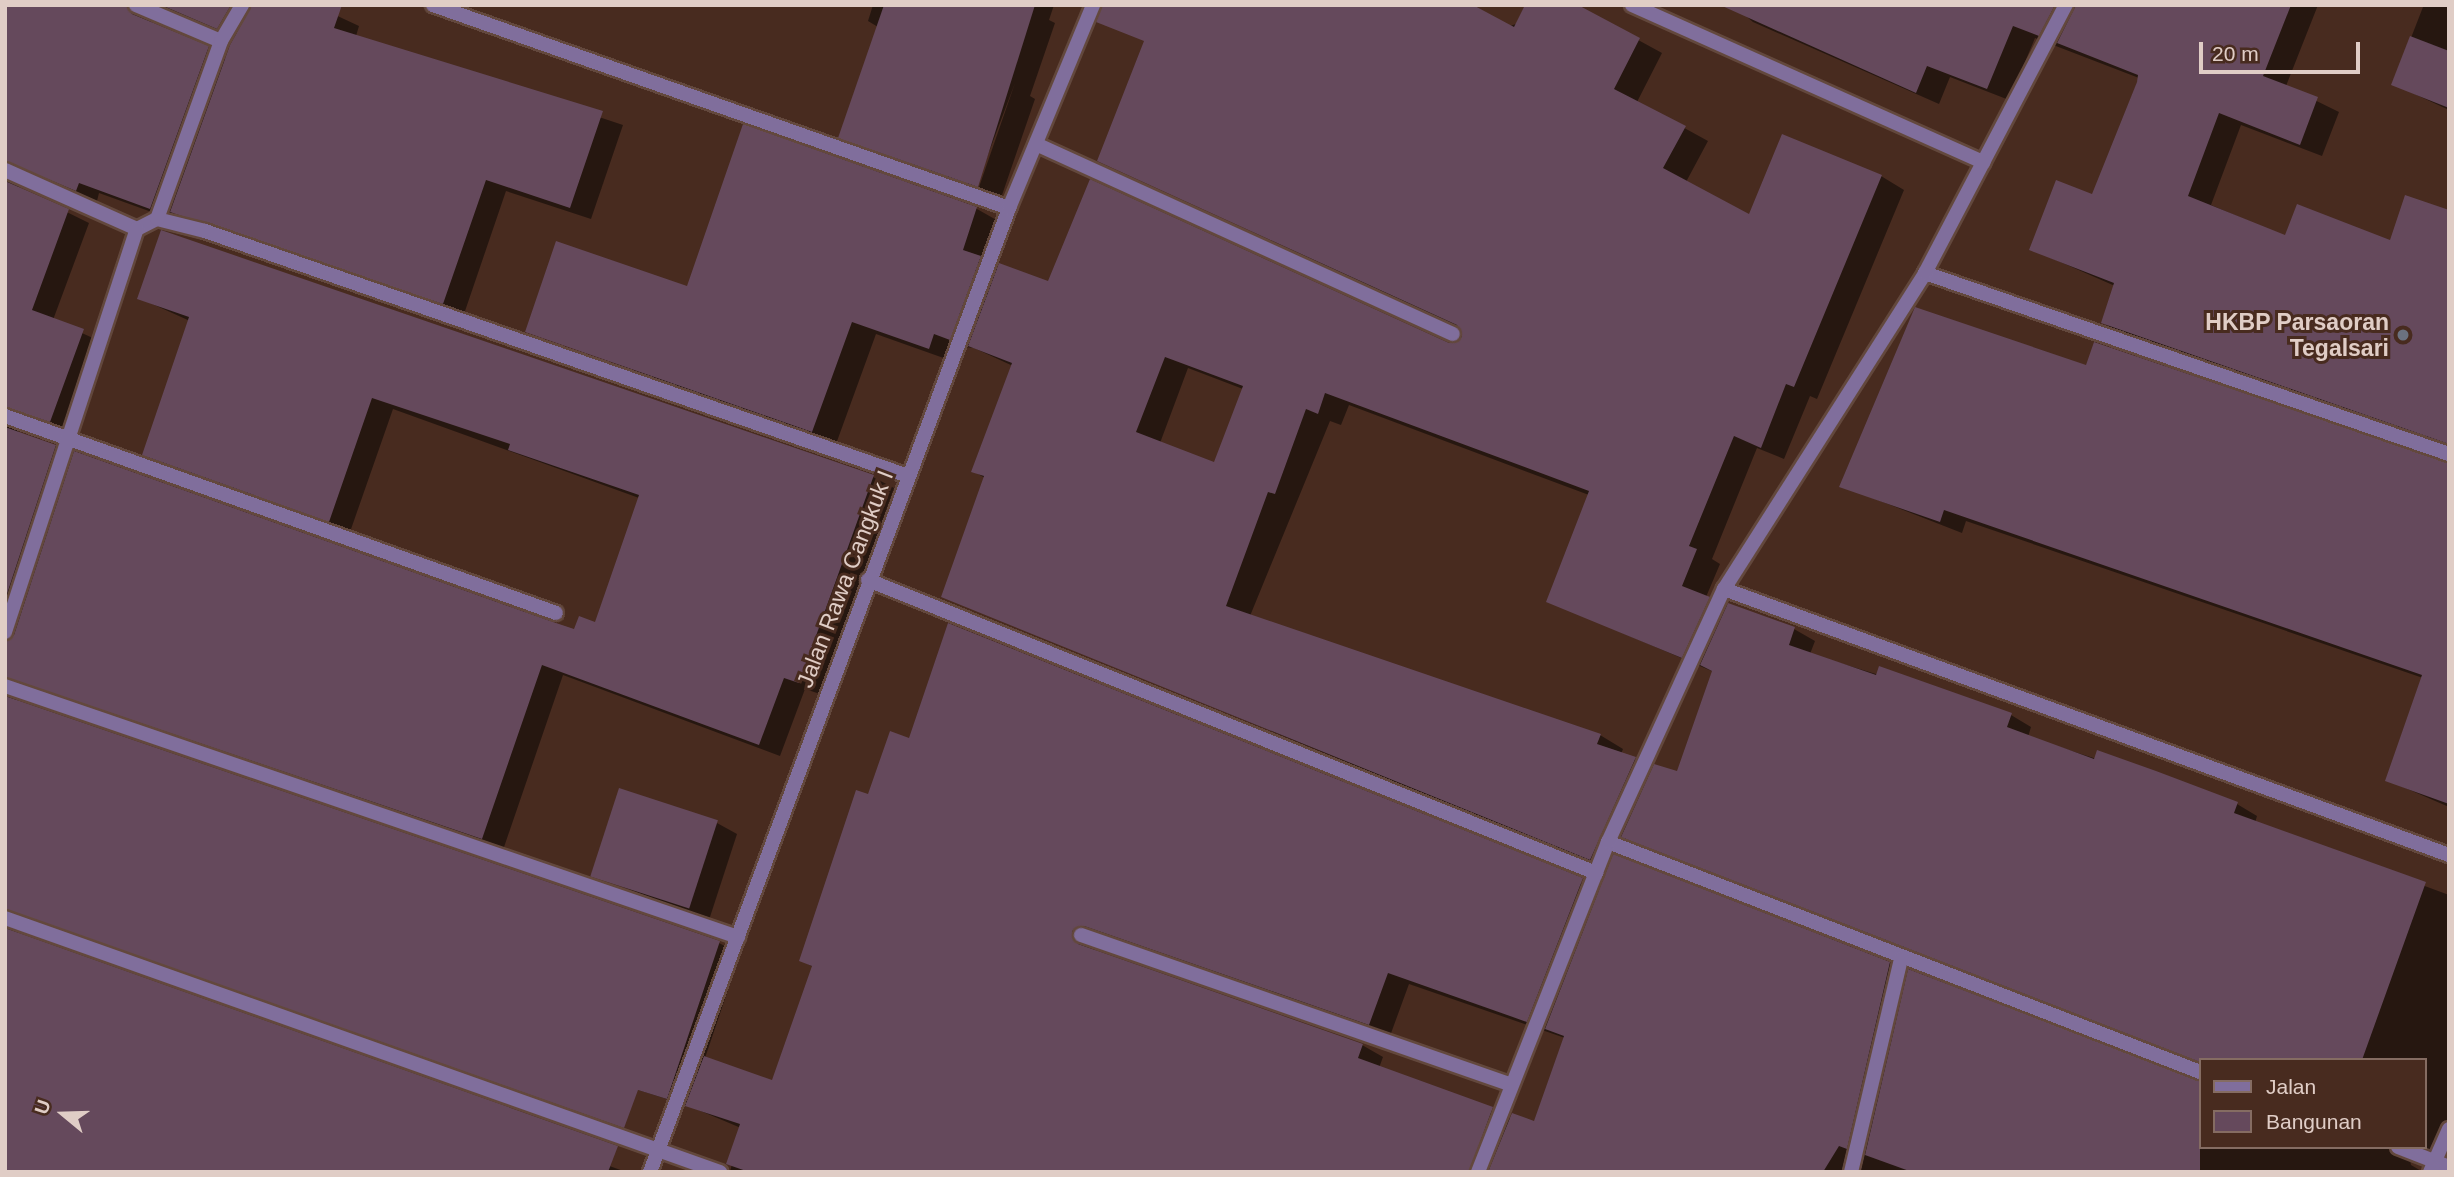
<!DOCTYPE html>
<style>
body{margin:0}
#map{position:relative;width:2454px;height:1177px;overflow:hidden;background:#482b1f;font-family:Arial,sans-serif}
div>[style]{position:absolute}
.shadow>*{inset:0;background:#0007}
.building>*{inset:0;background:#65495c;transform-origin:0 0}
.roads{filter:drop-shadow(2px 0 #63483d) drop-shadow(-2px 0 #63483d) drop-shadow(0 2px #63483d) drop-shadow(0 -2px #63483d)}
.street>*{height:14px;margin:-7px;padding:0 7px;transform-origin:7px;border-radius:7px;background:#806e9c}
.dots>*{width:19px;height:19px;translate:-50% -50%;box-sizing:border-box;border:4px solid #482b1f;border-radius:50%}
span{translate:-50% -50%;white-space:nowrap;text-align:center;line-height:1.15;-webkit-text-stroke:6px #482b1f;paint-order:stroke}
.poi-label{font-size:23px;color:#e0cdc6;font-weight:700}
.right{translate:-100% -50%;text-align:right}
.street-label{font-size:23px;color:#e0cdc6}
.frame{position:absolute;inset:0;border:7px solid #e0cdc6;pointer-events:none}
.legend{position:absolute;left:2199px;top:1058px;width:228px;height:91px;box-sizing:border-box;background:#482b1f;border:2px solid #856c62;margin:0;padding:9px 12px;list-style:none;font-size:21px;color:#e0cdc6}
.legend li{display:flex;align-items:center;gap:14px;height:35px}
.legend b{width:35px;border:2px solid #856c62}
.north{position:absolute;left:28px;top:1079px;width:70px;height:70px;-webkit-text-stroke:5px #482b1f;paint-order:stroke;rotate:289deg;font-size:19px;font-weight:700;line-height:28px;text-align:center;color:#e0cdc6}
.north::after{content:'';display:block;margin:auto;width:24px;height:32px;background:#e0cdc6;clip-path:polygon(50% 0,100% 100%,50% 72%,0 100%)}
.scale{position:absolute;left:2199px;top:42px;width:161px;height:32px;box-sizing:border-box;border:4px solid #e0cdc6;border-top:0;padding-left:9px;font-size:21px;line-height:24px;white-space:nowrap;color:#e0cdc6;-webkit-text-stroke:5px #482b1f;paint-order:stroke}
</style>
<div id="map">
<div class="shadow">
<div style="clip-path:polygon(evenodd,5px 5px,314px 5px,359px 26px,356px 36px,623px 125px,591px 219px,506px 191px,464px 314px,174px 213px,171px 219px,99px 193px,97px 201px,30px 172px,16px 179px,20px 189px,89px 223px,53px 320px,104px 343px,71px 432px,15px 425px,19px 433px,576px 631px,596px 624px,639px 498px,393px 409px,350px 532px,165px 466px,144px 454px,190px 321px,139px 298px,873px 477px,894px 488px,820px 694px,805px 689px,780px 756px,563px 675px,503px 850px,15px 696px,19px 703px,719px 943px,740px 954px,705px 1058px,773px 1082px,813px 967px,801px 960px,869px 796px,910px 740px,949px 625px,1601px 891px,1609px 870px,943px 596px,985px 478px,973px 471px,1013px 366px,974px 348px,957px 346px,952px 361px,876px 334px,836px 444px,527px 331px,688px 288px,744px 127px,977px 209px,1000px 222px,986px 262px,999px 269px,1049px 283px,1449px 345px,1464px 338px,1460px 328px,1099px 160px,1574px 5px,1662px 53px,1637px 102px,1708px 141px,1686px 182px,1750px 217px,1881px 176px,1904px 190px,1817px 399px,1810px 396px,1784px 459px,1757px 448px,1712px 559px,1720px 564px,1706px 597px,1794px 629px,1815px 641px,1810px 654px,2011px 715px,2031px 727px,2028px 737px,2237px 804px,2257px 816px,2255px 823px,2449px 895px,2449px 1137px,2435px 1154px,2419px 1148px,2409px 1155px,2411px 1165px,2423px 1172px,730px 1172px,741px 1128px,689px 1106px,444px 1029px,432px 1062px,15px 927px,19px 935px,420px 1097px,626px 1172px,5px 1172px,5px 5px,162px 7px,235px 38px,227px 59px,152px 24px,150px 9px,162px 7px,5px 5px,1188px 368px,1243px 389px,1215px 465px,1160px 443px,1188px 368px,5px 5px,1349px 405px,1589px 495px,1548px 601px,1714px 672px,1678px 774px,1621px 754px,1623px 749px,1600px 735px,1250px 616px,1330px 421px,1341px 425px,1349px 405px,5px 5px,1629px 839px,2200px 1064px,2424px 1060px,2424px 1147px,2200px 1147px,2200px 1082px,1620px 859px,1629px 839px,5px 5px,1092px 943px,1390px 1036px,1409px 984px,1565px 1038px,1535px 1123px,1511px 1119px,1379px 1068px,1383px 1057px,1362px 1045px,1096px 952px,1092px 943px)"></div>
<div style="clip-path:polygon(873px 5px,1054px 5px,1049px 20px,1055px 23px,1030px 96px,1035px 99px,1001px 198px,978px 190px,1015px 83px,975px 189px,840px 137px,878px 27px,868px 21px)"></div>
<div style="clip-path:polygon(1733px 5px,2318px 5px,2286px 86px,2339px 112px,2322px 156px,2241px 125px,2211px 205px,2286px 237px,2391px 242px,2449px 211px,2449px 447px,2125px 335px,2103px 323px,2115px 286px,2031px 249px,2093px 196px,2139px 78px,2035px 38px,2009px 100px,1950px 77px,1939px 104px,1753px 22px)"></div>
<div style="clip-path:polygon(2418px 5px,2449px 5px,2449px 110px,2393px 84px,2423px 7px)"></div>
<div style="clip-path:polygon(2088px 367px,2449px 464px,2449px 807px,2387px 780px,2423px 678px,1966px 521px,1962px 533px,1842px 486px)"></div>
<div style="clip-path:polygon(717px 823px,737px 834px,709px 920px,592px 875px)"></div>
</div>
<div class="building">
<div style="clip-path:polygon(5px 5px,126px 5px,132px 14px,209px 46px,150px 209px,79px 183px,76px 191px,5px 161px)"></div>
<div style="clip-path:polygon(161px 5px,231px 5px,217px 29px)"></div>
<div style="clip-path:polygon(252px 5px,342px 5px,334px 28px,603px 111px,570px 208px,486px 180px,443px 304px,170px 212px,230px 45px)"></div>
<div style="clip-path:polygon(884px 5px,1035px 5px,978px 187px,838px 138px)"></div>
<div style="clip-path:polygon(evenodd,1102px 5px,1473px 5px,1514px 27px,1525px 5px,1578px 5px,1640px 38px,1614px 89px,1686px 126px,1663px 168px,1749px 214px,1782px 134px,1882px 175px,1794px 387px,1786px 384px,1761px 448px,1734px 436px,1689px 546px,1697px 549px,1682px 586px,1710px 597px,1682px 658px,1546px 602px,1589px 491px,1325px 393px,1318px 414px,1306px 409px,1275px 494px,1268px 492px,1226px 606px,1601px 734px,1597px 744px,1636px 757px,1590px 860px,941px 597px,984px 476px,971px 472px,1012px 363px,968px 346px,999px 263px,1048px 281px,1090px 179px,1449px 343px,1462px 337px,1457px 325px,1097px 161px,1144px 41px,1096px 22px,1102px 5px,1165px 357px,1243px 386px,1214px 462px,1136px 432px,1165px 357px)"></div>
<div style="clip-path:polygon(1720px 5px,2055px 5px,2039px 36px,2013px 26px,1987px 89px,1927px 66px,1916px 93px)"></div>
<div style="clip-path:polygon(2076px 5px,2291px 5px,2263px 76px,2318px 97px,2300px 145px,2219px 113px,2188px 196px,2285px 235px,2297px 204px,2390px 240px,2405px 195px,2449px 210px,2449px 444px,2101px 323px,2114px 283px,2029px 250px,2056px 180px,2092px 194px,2137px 82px,2138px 75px,2057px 43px)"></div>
<div style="clip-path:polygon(2410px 36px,2449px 51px,2449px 108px,2391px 85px)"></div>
<div style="clip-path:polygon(743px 124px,977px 207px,963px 250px,981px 256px,950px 340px,934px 334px,929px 349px,852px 322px,812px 432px,525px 332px,556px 241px,687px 286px)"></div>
<div style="clip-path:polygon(5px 181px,69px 209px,32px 310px,84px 329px,50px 422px,5px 407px)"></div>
<div style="clip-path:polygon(161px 230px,874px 475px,799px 683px,784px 678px,759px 745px,542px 665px,482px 839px,5px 677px,5px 641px,14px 635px,74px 451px,553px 622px,574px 629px,579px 616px,595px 622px,639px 495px,508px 450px,510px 444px,372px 398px,329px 522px,142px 455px,189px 317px,137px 299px)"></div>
<div style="clip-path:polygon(1915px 307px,2086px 365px,2094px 342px,2449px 463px,2449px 804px,2385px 781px,2422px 675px,1944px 510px,1940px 522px,1839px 487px)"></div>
<div style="clip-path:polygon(5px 427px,56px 445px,5px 600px)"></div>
<div style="clip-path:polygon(1728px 603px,1795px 627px,1789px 645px,1876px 675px,1879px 666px,2012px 713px,2007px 727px,2094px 759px,2097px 750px,2156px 771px,2238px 802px,2234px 813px,2426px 882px,2362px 1060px,2200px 1062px,1621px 837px,1654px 764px,1677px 771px,1712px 671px,1700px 665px)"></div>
<div style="clip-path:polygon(948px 623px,1583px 878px,1527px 1022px,1388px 973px,1369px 1025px,1084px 926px,1072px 931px,1078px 944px,1363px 1044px,1358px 1058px,1493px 1107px,1469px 1172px,749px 1172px,726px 1164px,740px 1124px,685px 1106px,704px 1056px,772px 1080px,812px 966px,799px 961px,856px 790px,868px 794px,890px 731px,909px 738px)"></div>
<div style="clip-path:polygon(5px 696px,720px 941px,667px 1099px,638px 1090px,624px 1128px,5px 909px)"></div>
<div style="left:619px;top:788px;width:104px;height:93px;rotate:18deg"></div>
<div style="clip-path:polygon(1613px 854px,1890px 962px,1847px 1149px,1839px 1146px,1823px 1172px,1488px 1172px,1512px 1113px,1534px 1121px,1564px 1036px,1545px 1029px)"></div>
<div style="clip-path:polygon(5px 928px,618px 1146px,608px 1172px,5px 1172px)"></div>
<div style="clip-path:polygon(1908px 969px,2200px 1081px,2200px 1172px,1912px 1172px,1865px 1155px)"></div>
</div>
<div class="roads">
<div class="street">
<div style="left:136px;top:5px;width:92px;rotate:23deg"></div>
<div style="left:433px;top:5px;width:611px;rotate:19.41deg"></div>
<div style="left:1632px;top:5px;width:385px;rotate:24.1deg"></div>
<div style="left:1036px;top:144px;width:458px;rotate:24.5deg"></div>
<div style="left:5px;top:170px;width:145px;rotate:24.1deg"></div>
<div style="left:137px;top:229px;width:22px;rotate:-27deg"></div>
<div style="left:157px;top:219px;width:49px;rotate:14deg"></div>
<div style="left:205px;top:231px;width:744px;rotate:19.21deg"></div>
<div style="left:157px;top:219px;width:189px;rotate:-70.2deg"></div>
<div style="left:221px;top:41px;width:42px;rotate:-59.7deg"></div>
<div style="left:1925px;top:273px;width:554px;rotate:19.06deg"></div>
<div style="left:5px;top:416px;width:585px;rotate:19.67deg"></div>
<div style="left:868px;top:580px;width:785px;rotate:21.92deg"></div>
<div style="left:1724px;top:589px;width:772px;rotate:20.15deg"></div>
<div style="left:5px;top:632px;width:424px;rotate:-71.9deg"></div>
<div style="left:5px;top:686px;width:775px;rotate:18.9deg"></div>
<div style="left:1608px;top:842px;width:635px;rotate:21.23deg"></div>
<div style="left:5px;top:918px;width:759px;rotate:19.56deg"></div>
<div style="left:1081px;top:935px;width:452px;rotate:19.2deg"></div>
<div style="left:2398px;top:1147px;width:55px;rotate:21.4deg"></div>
<div style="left:650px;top:1172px;width:1029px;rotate:-69.57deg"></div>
<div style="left:1009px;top:208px;width:220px;rotate:-67.5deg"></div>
<div style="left:1478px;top:1172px;width:355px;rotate:-68.5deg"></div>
<div style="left:1608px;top:842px;width:278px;rotate:-65.4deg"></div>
<div style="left:1724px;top:589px;width:375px;rotate:-57.5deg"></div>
<div style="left:1925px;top:273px;width:303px;rotate:-62.3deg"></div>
<div style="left:1851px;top:1172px;width:220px;rotate:-76.8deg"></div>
<div style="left:2430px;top:1172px;width:47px;rotate:-66.2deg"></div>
</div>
</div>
<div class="dots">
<div style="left:2403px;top:335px;background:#6b7280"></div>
</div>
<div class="poi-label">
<span class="right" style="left:2389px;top:335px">HKBP Parsaoran<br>Tegalsari</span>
</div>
<div class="street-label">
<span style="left:845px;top:579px;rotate:-69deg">Jalan Rawa Cangkuk I</span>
</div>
<div class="frame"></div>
<ul class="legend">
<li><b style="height:9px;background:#806e9c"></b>Jalan</li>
<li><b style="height:19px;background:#65495c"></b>Bangunan</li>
</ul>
<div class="north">U</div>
<div class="scale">20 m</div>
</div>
